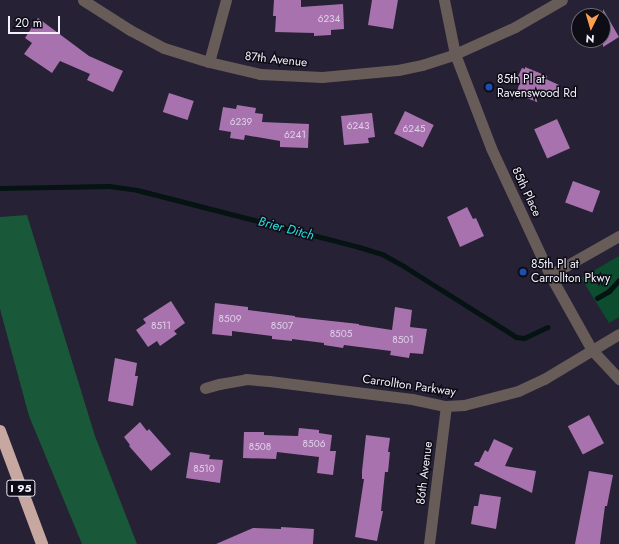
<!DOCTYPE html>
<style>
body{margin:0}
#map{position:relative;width:619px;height:544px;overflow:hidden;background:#262135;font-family:Jost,sans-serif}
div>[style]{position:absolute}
.green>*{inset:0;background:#0b4d2e}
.forest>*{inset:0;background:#195838}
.stream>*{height:5px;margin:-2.5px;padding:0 2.5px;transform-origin:2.5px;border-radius:2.5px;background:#051313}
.building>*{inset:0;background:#a772ad;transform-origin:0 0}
.minor>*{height:11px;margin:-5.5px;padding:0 5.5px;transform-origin:5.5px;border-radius:5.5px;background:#685c59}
.tertiary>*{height:11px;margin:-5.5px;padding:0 5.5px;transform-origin:5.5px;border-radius:5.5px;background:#685c59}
.motorway>*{height:12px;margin:-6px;padding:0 6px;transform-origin:6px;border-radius:6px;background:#c7a8a1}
.dots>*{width:11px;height:11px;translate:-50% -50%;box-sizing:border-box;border:2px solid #0e0c15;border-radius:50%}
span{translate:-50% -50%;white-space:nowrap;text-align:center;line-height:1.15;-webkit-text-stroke:3px #0e0c15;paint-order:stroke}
.number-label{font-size:10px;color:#e0d0ea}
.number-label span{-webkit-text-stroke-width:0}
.shield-label span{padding:1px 3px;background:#0e0c15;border:1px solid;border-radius:3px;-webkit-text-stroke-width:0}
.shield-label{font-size:11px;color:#f3f0fe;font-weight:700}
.street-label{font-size:12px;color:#f3f0fe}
.poi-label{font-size:12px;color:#f3f0fe}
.left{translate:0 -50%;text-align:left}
.water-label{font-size:13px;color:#26e0e4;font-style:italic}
.north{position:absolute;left:571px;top:8px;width:40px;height:40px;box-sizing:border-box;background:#0e0c15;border:1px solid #6a6772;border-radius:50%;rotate:185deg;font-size:11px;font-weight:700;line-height:16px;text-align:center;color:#f3f0fe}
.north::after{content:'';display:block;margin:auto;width:14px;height:18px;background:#fa9f4f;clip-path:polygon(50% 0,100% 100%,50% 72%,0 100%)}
.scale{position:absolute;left:8px;top:16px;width:52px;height:18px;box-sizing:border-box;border:2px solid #f3f0fe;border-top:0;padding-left:5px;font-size:12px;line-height:14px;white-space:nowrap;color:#f3f0fe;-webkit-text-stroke:3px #0e0c15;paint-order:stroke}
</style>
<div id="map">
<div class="green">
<div style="clip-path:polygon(619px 256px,619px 317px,609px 323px,581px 278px)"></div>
</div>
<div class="forest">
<div style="clip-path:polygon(27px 215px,95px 436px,137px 544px,82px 544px,29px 416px,0 309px,0 217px)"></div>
</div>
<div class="stream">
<div style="left:0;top:188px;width:109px;rotate:-1.1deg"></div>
<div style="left:109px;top:186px;width:28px;rotate:8deg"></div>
<div style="left:137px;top:190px;width:229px;rotate:14.4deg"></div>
<div style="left:359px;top:247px;width:24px;rotate:17deg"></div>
<div style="left:382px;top:254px;width:26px;rotate:29deg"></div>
<div style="left:405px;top:267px;width:131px;rotate:32.2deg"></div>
<div style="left:516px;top:337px;width:8px;rotate:7deg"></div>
<div style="left:524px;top:338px;width:26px;rotate:-25deg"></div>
<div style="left:597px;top:298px;width:14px;rotate:-30deg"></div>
<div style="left:609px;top:291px;width:15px;rotate:-48deg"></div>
</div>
<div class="building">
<div style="clip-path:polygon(274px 0,301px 0,301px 7px,343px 4px,344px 29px,331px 30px,331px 35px,314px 36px,314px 33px,275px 32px,276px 16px,273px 16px)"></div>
<div style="clip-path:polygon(372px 0,398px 0,393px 29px,368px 25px)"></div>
<div style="clip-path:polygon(603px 9px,619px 37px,603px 47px)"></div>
<div style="clip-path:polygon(38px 18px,89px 56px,123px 71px,113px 92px,87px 80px,90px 74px,60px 61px,52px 73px,24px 54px,32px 43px,25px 38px)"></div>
<div style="clip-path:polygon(525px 67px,547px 76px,546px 79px,559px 85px,554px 95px,542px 90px,537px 102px,516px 94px,520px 82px,516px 80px,522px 68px,525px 69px)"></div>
<div style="left:169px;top:93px;width:26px;height:20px;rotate:18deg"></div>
<div style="clip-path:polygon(237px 105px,256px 108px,255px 113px,263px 114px,262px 122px,309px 124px,308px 148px,280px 147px,280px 141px,245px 135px,244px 140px,230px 138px,231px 132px,219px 130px,223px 107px,236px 109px)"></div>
<div style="left:405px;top:111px;width:32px;height:25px;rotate:26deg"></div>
<div style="clip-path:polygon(372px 113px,375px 137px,368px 138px,369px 143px,344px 145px,341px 116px)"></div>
<div style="left:557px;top:119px;width:32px;height:25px;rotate:66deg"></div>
<div style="left:573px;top:181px;width:29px;height:23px;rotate:20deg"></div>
<div style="clip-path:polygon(467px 207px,473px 219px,476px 218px,484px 236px,460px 247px,447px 217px)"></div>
<div style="clip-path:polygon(171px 301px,185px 323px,174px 331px,177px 334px,160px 346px,157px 341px,148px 347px,136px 330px,146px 323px,143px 319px)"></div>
<div style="clip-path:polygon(215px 303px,248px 307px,248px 310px,295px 316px,295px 317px,359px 324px,359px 325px,392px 330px,395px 307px,412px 310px,410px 327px,427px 329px,423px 354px,410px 353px,409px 358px,390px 355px,391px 351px,344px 345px,343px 348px,324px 345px,324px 343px,292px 339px,292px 341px,272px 339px,272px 336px,232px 331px,232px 336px,212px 334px)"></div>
<div style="clip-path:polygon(115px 358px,137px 363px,135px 376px,138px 376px,133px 406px,108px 401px)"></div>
<div style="left:589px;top:415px;width:32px;height:24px;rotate:62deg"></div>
<div style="clip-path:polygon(140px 422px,147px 431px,149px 429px,171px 454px,151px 471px,129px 446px,130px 445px,124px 437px)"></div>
<div style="clip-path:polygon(299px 428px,319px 430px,319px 433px,332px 435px,330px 451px,336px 451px,333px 475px,317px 473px,319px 457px,277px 452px,276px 459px,243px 458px,244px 432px,264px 432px,264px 435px,298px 436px)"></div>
<div style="clip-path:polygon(366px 435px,390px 438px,388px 452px,390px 452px,388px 472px,385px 472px,381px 511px,383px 511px,377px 541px,355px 537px,364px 479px,362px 479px,362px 471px)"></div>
<div style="clip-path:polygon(494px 439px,513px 448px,505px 466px,536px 471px,532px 493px,474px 465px,475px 462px,479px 462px,485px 450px,488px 452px)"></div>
<div style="clip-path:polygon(190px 452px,210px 455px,209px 459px,223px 460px,220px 483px,186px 478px)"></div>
<div style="clip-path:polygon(589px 471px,613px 475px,607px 506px,605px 506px,600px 544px,575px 544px)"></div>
<div style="clip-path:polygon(480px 494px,501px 497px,496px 529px,471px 524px,474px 506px,478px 506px)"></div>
<div style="clip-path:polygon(281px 527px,314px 529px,313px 544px,216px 544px,253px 528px,281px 529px)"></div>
</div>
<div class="minor">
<div style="left:83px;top:0;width:56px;rotate:32.6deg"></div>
<div style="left:130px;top:30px;width:38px;rotate:28deg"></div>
<div style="left:164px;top:48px;width:47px;rotate:17.3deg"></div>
<div style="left:209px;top:62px;width:52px;rotate:13.2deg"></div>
<div style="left:260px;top:74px;width:62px;rotate:2.8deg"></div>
<div style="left:322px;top:77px;width:76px;rotate:-5.3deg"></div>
<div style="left:398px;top:70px;width:25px;rotate:-12deg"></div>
<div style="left:422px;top:65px;width:35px;rotate:-18deg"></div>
<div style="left:455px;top:54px;width:66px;rotate:-24.2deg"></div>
<div style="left:515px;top:27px;width:54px;rotate:-29.9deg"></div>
<div style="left:209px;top:62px;width:64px;rotate:-74.7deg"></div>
<div style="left:550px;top:275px;width:79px;rotate:-29.5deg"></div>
<div style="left:592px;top:350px;width:40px;rotate:47deg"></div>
<div style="left:205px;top:388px;width:15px;rotate:-16deg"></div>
<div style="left:219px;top:384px;width:27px;rotate:-10deg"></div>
<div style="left:246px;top:379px;width:23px;rotate:5deg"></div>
<div style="left:269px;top:381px;width:144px;rotate:7.2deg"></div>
<div style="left:412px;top:399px;width:35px;rotate:12deg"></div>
<div style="left:446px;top:406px;width:18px;rotate:-3deg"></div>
<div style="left:464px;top:405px;width:56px;rotate:-14.5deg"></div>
<div style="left:518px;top:391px;width:29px;rotate:-25deg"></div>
<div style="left:544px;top:379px;width:87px;rotate:-31deg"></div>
<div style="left:429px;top:544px;width:139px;rotate:-83deg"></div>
</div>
<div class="tertiary">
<div style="left:444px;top:0;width:55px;rotate:78.5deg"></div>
<div style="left:455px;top:54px;width:101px;rotate:69deg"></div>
<div style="left:491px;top:148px;width:140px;rotate:65.1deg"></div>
<div style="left:550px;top:275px;width:86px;rotate:60.8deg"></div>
</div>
<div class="motorway">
<div style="left:0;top:431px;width:121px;rotate:69.6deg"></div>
</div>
<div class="dots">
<div style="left:489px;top:87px;background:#1a4fb4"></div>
<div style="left:523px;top:272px;background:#1a4fb4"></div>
</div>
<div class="number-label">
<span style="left:329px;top:19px">6234</span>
<span style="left:241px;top:122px">6239</span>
<span style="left:358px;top:126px">6243</span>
<span style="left:414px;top:129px">6245</span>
<span style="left:295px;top:135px">6241</span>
<span style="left:230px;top:319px">8509</span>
<span style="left:161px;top:326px">8511</span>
<span style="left:282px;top:326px">8507</span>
<span style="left:341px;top:334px">8505</span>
<span style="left:403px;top:340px">8501</span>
<span style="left:314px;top:444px">8506</span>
<span style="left:260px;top:447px">8508</span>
<span style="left:204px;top:469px">8510</span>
</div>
<div class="shield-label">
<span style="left:21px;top:488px">I 95</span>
</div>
<div class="street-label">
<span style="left:276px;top:60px;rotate:6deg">87th Avenue</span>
<span style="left:526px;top:192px;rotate:65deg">85th Place</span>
<span style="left:409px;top:386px;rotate:8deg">Carrollton Parkway</span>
<span style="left:425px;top:473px;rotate:-83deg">86th Avenue</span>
</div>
<div class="poi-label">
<span class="left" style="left:497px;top:87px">85th Pl at<br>Ravenswood Rd</span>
<span class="left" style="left:531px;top:272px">85th Pl at<br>Carrollton Pkwy</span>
</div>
<div class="water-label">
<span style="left:286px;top:229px;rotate:15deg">Brier Ditch</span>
</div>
<div class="north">N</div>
<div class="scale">20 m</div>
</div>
